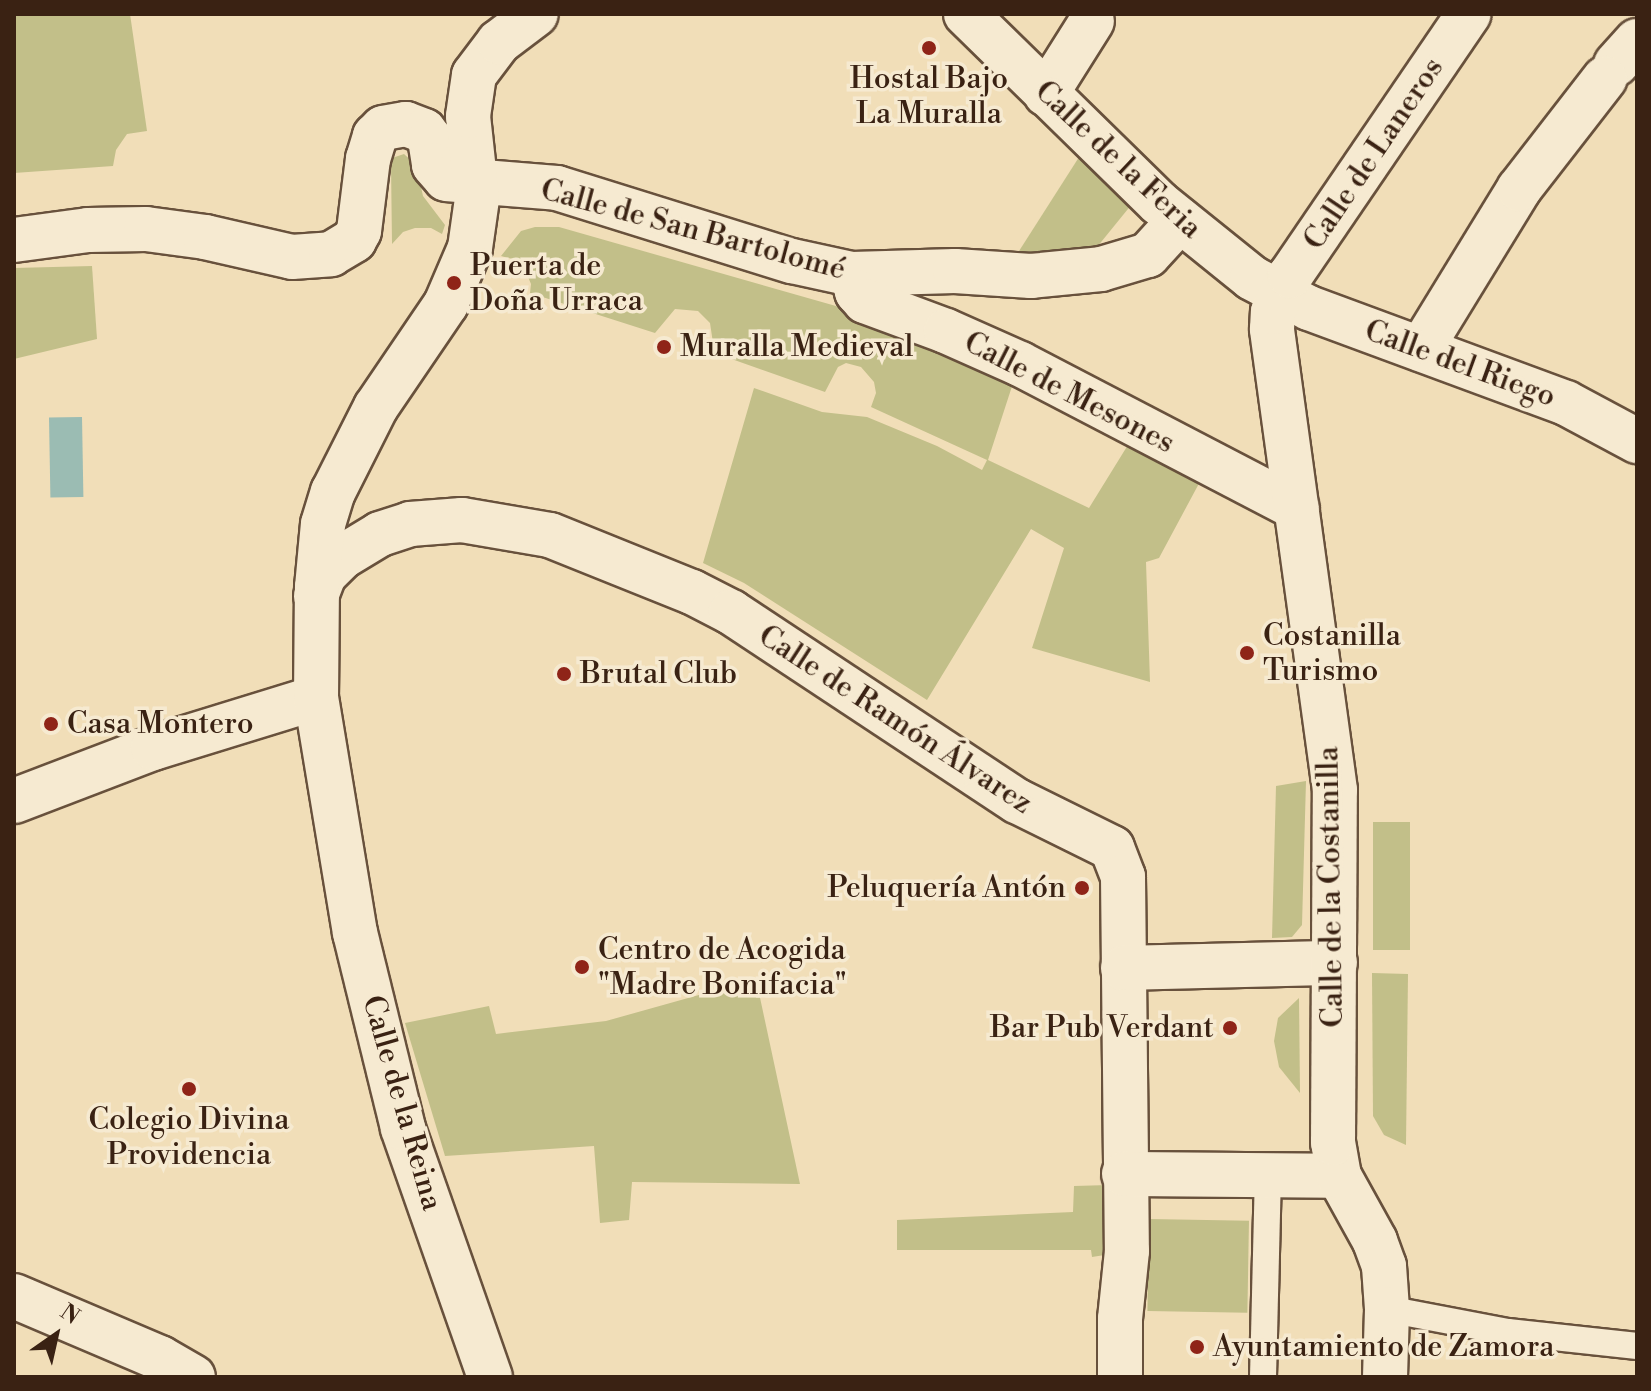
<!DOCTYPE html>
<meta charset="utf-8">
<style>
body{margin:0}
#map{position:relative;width:1651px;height:1391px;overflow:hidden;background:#f1deb8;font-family:"Libre Bodoni",serif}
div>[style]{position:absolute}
.green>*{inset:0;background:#c2bf89;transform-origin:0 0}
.water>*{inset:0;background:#9bbcb3;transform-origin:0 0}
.roads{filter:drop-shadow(2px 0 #68513c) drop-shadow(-2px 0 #68513c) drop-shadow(0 2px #68513c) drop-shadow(0 -2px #68513c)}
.lane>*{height:26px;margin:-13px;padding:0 13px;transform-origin:13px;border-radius:13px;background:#f6ead1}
.street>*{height:44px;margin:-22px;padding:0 22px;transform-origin:22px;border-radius:22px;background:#f6ead1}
.dots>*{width:22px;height:22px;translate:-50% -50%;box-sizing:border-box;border:4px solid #f6ead1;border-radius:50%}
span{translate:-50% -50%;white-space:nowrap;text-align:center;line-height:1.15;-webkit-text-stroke:7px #f6ead1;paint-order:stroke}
.poi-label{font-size:30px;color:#3a2213}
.left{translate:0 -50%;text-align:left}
.right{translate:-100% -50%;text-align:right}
.street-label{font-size:30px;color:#3a2213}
.frame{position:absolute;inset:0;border:16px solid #3a2213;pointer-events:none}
.north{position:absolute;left:16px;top:1295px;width:80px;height:80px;-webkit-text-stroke:6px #f6ead1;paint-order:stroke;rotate:34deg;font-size:22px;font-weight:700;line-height:32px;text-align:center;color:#3a2213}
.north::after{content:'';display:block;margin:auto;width:28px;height:36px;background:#3a2213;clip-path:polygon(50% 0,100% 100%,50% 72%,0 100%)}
</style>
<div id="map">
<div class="green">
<div style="clip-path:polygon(14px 14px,130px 14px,147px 131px,127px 134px,116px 150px,113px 166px,14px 173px)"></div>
<div style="clip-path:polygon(404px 154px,416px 165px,423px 196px,445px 225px,442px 234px,431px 228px,415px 228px,403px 232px,392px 244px,391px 165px,392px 158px)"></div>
<div style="clip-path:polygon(1081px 154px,1132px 204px,1093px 252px,1014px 259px)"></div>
<div style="clip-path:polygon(535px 227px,559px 227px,864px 314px,1016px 374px,988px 460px,1089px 508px,1131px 440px,1203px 476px,1159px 558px,1146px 562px,1150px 682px,1032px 648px,1064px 548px,1031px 529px,927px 700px,744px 583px,703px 563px,754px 388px,822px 412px,867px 417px,937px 446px,982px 470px,987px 460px,871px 407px,876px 393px,874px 382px,861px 367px,846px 363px,838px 367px,825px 392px,709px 351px,713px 343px,710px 323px,698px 311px,675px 309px,655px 333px,530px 293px,531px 284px,526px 272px,516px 260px,501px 256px,521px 231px)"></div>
<div style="clip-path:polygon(92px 266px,97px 339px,14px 359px,14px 268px)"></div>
<div style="clip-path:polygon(1306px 781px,1302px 925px,1292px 937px,1272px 938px,1276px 786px)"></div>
<div style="left:1373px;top:822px;width:37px;height:128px"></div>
<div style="clip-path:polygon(1372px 973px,1408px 974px,1406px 1145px,1384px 1135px,1373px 1116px)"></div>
<div style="clip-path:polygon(756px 979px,800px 1184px,632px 1182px,629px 1220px,600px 1223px,594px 1146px,445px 1156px,405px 1023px,489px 1006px,496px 1034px,606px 1021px)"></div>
<div style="clip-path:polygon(1299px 998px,1300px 1093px,1279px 1067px,1274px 1041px,1278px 1018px)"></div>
<div style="clip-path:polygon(1109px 1185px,1111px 1254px,1092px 1257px,1091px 1250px,897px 1250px,897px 1220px,1073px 1212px,1074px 1186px)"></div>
<div style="left:1149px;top:1219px;width:100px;height:92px;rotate:1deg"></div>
</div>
<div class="water">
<div style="left:82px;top:417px;width:80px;height:33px;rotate:89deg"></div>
</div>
<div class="roads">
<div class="lane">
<div style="left:1387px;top:1309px;width:123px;rotate:10.8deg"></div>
<div style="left:1508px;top:1332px;width:130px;rotate:6.2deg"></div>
<div style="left:1263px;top:1377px;width:202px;rotate:-88.6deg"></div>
</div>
<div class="street">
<div style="left:966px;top:14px;width:270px;rotate:44.4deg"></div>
<div style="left:1159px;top:203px;width:119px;rotate:38.9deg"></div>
<div style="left:1252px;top:278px;width:64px;rotate:27.8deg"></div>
<div style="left:1309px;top:308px;width:274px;rotate:20.3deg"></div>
<div style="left:1566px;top:403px;width:81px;rotate:28.2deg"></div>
<div style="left:1616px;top:64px;width:31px;rotate:-48deg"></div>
<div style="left:1046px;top:94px;width:86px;rotate:-57.8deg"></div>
<div style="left:14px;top:240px;width:75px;rotate:-7.7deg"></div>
<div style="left:88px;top:230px;width:58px;rotate:-1deg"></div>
<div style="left:146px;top:229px;width:60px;rotate:7.7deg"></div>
<div style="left:205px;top:237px;width:89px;rotate:12.9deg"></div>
<div style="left:292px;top:257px;width:39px;rotate:-4deg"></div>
<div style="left:331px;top:254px;width:27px;rotate:-31deg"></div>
<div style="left:354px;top:240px;width:10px;rotate:-61deg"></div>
<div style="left:359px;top:231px;width:73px;rotate:-82.9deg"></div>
<div style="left:368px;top:159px;width:24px;rotate:-73deg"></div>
<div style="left:375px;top:136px;width:11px;rotate:-45deg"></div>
<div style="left:383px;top:128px;width:23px;rotate:-10deg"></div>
<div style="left:406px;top:124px;width:19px;rotate:21deg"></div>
<div style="left:424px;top:131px;width:10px;rotate:53deg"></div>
<div style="left:430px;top:139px;width:26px;rotate:81deg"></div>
<div style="left:434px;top:165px;width:18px;rotate:49deg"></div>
<div style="left:446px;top:179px;width:111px;rotate:4.6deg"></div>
<div style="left:557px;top:188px;width:246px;rotate:17.3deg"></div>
<div style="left:792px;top:261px;width:61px;rotate:12.2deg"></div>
<div style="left:852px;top:274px;width:103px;rotate:-1.7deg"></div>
<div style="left:955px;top:271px;width:76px;rotate:3.8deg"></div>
<div style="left:1031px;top:276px;width:70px;rotate:-5.7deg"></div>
<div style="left:1101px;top:269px;width:49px;rotate:-16.6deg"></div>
<div style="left:1148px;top:255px;width:47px;rotate:-47.6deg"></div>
<div style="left:852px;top:274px;width:19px;rotate:74deg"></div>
<div style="left:857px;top:292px;width:12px;rotate:48deg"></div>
<div style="left:865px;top:301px;width:86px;rotate:20.3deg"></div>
<div style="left:946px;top:331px;width:81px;rotate:24deg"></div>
<div style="left:1020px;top:364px;width:312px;rotate:27.5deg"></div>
<div style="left:1421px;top:349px;width:188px;rotate:-58.5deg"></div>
<div style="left:1519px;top:189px;width:140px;rotate:-52.2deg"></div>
<div style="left:316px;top:596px;width:22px;rotate:-69deg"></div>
<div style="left:324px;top:575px;width:25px;rotate:-45deg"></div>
<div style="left:342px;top:557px;width:44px;rotate:-31.2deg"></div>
<div style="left:380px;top:534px;width:32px;rotate:-18deg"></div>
<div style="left:410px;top:524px;width:52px;rotate:-4.4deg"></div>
<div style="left:462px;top:520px;width:89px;rotate:9.7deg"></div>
<div style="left:550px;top:535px;width:153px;rotate:21.9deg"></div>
<div style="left:692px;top:592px;width:44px;rotate:27.1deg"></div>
<div style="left:731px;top:612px;width:343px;rotate:33.5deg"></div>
<div style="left:1017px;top:801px;width:106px;rotate:26.3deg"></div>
<div style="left:1112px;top:848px;width:31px;rotate:69deg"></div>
<div style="left:1123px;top:877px;width:374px;rotate:89.4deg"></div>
<div style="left:1127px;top:1251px;width:68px;rotate:95.9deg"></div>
<div style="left:1120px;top:1319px;width:58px;rotate:90deg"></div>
<div style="left:14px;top:801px;width:149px;rotate:-20.9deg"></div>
<div style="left:153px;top:748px;width:170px;rotate:-17.1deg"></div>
<div style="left:1123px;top:968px;width:212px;rotate:-1.4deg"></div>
<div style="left:1124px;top:1174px;width:215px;rotate:0.5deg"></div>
<div style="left:14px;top:1296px;width:159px;rotate:23deg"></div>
<div style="left:160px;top:1358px;width:38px;rotate:30deg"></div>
<div style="left:490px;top:1377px;width:264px;rotate:-109.3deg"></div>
<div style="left:403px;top:1128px;width:201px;rotate:-103.8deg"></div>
<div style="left:355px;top:933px;width:238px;rotate:-99.4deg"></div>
<div style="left:316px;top:698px;width:111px;rotate:-89.5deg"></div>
<div style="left:317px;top:587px;width:63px;rotate:-84.6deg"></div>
<div style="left:323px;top:524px;width:34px;rotate:-73deg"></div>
<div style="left:333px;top:492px;width:95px;rotate:-63.2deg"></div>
<div style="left:376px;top:407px;width:125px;rotate:-55.8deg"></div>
<div style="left:446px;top:304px;width:61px;rotate:-66.8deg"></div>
<div style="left:470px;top:248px;width:49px;rotate:-81.9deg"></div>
<div style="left:477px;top:199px;width:83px;rotate:-96.2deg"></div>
<div style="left:468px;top:116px;width:41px;rotate:-81.7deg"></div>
<div style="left:474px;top:75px;width:41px;rotate:-52.9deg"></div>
<div style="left:499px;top:42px;width:46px;rotate:-37.1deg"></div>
<div style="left:1385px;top:1377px;width:68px;rotate:-88.3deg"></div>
<div style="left:1387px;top:1309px;width:43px;rotate:-94deg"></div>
<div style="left:1384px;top:1266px;width:27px;rotate:-110deg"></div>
<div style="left:1375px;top:1241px;width:74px;rotate:-119deg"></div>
<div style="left:1339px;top:1176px;width:34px;rotate:-100deg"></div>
<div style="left:1333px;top:1143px;width:353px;rotate:-89.7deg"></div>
<div style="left:1335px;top:790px;width:465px;rotate:-97.8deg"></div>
<div style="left:1272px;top:329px;width:17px;rotate:-87deg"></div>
<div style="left:1273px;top:312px;width:40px;rotate:-65deg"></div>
<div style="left:1290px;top:276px;width:317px;rotate:-55.7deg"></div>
</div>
</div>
<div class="dots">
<div style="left:929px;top:48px;background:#8f2418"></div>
<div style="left:454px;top:283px;background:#8f2418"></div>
<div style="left:664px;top:347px;background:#8f2418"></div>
<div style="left:1247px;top:653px;background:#8f2418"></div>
<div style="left:564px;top:674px;background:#8f2418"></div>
<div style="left:51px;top:724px;background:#8f2418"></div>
<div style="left:1082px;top:888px;background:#8f2418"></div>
<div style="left:582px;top:967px;background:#8f2418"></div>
<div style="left:1230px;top:1028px;background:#8f2418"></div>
<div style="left:189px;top:1089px;background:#8f2418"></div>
<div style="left:1197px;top:1347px;background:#8f2418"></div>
</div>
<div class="poi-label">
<span style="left:929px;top:96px">Hostal Bajo<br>La Muralla</span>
<span class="left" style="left:470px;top:283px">Puerta de<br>Doña Urraca</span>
<span class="left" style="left:680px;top:347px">Muralla Medieval</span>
<span class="left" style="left:1263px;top:653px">Costanilla<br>Turismo</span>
<span class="left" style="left:580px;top:674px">Brutal Club</span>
<span class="left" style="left:67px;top:724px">Casa Montero</span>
<span class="right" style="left:1066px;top:888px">Peluquería Antón</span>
<span class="left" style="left:598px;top:967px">Centro de Acogida<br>"Madre Bonifacia"</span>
<span class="right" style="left:1214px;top:1028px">Bar Pub Verdant</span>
<span style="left:189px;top:1137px">Colegio Divina<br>Providencia</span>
<span class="left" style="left:1213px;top:1347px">Ayuntamiento de Zamora</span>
</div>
<div class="street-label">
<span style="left:1374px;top:154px;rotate:-56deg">Calle de Laneros</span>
<span style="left:1118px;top:160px;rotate:43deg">Calle de la Feria</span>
<span style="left:693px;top:230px;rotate:15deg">Calle de San Bartolomé</span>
<span style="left:1460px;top:364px;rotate:20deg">Calle del Riego</span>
<span style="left:1069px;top:393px;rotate:27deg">Calle de Mesones</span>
<span style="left:895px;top:720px;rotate:33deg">Calle de Ramón Álvarez</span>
<span style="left:1331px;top:887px;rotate:-91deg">Calle de la Costanilla</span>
<span style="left:402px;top:1103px;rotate:74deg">Calle de la Reina</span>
</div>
<div class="frame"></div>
<div class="north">N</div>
</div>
